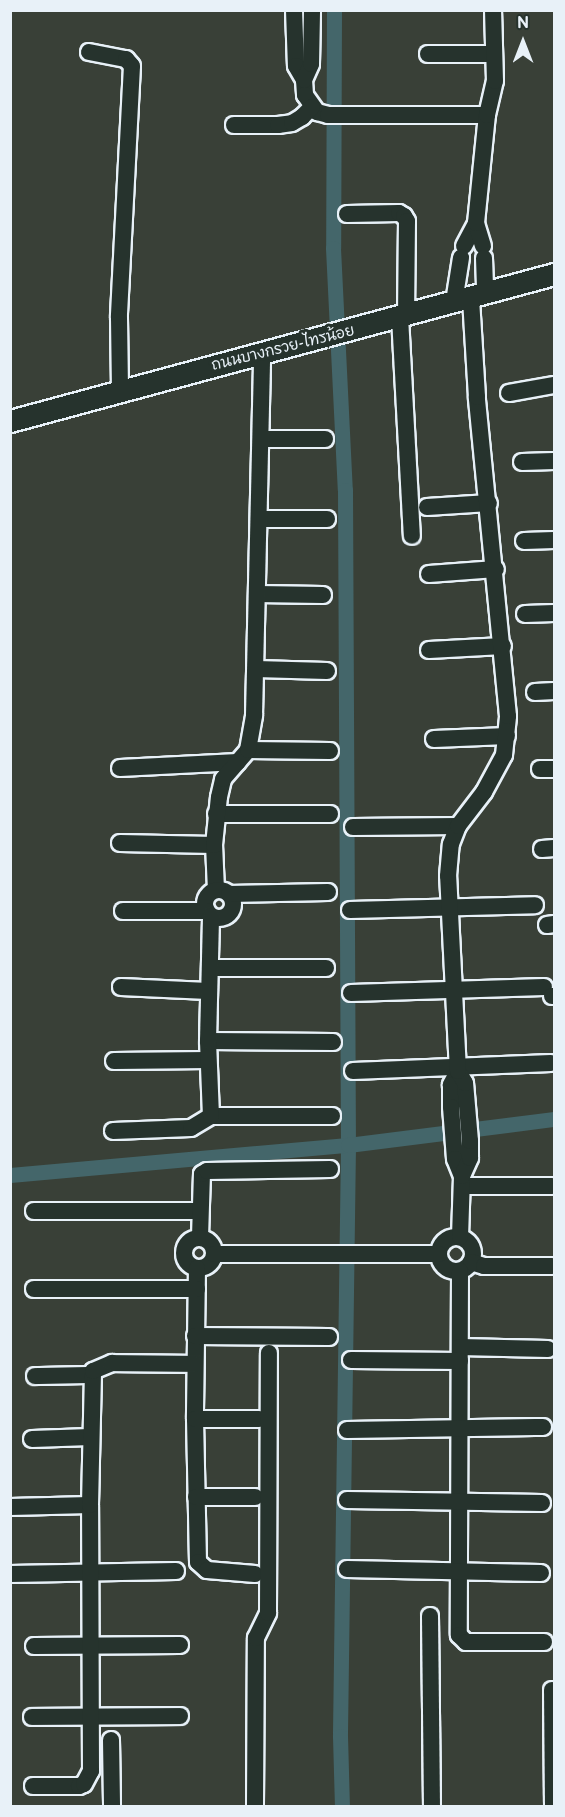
<!DOCTYPE html>
<meta charset="utf-8">
<style>
body{margin:0}
#map{position:relative;width:565px;height:1817px;overflow:hidden;background:#394037;font-family:"Balsamiq Sans","Playpen Sans Thai",sans-serif}
div>[style]{position:absolute}
.canal>*{height:15px;margin:-7.5px;padding:0 7.5px;transform-origin:7.5px;border-radius:7.5px;background:#44666a}
.roads{filter:drop-shadow(2px 0 #e8f1f8) drop-shadow(-2px 0 #e8f1f8) drop-shadow(0 2px #e8f1f8) drop-shadow(0 -2px #e8f1f8)}
.minor>*{height:16px;margin:-8px;padding:0 8px;transform-origin:8px;border-radius:8px;background:#26332d}
.minor>.ring{margin:-8px;padding:0;box-sizing:content-box;background:none;border:16px solid #26332d;border-radius:50%}
.major>*{height:21px;margin:-10.5px;padding:0 10.5px;transform-origin:10.5px;border-radius:10.5px;background:#26332d}
span{translate:-50% -50%;white-space:nowrap;text-align:center;line-height:1.15;-webkit-text-stroke:6px #26332d;paint-order:stroke}
.street-label{font-size:15px;color:#e8f1f8}
.frame{position:absolute;inset:0;border:12px solid #e8f1f8;pointer-events:none}
.north{position:absolute;left:493px;top:12px;width:60px;height:60px;-webkit-text-stroke:4px #26332d;paint-order:stroke;rotate:0deg;font-size:16px;font-weight:700;line-height:24px;text-align:center;color:#e8f1f8}
.north::after{content:'';display:block;margin:auto;width:21px;height:27px;background:#e8f1f8;clip-path:polygon(50% 0,100% 100%,50% 72%,0 100%)}
</style>
<div id="map">
<div class="canal">
<div style="left:334px;top:10px;width:238px;rotate:90.2deg"></div>
<div style="left:333px;top:248px;width:242px;rotate:87.2deg"></div>
<div style="left:345px;top:490px;width:655px;rotate:89.74deg"></div>
<div style="left:348px;top:1145px;width:591px;rotate:90.78deg"></div>
<div style="left:340px;top:1736px;width:70px;rotate:88.4deg"></div>
<div style="left:10px;top:1175px;width:339px;rotate:-5.1deg"></div>
<div style="left:348px;top:1145px;width:208px;rotate:-7.2deg"></div>
</div>
<div class="roads">
<div class="minor">
<div style="left:294px;top:10px;width:56px;rotate:88deg"></div>
<div style="left:296px;top:66px;width:16px;rotate:60deg"></div>
<div style="left:304px;top:80px;width:15px;rotate:86deg"></div>
<div style="left:305px;top:95px;width:21px;rotate:55deg"></div>
<div style="left:317px;top:112px;width:11px;rotate:15deg"></div>
<div style="left:328px;top:115px;width:159px"></div>
<div style="left:89px;top:52px;width:38px;rotate:11deg"></div>
<div style="left:126px;top:59px;width:9px;rotate:49deg"></div>
<div style="left:132px;top:66px;width:252px;rotate:93deg"></div>
<div style="left:119px;top:318px;width:73px;rotate:89.2deg"></div>
<div style="left:428px;top:54px;width:66px"></div>
<div style="left:304px;top:80px;width:17px;rotate:-66deg"></div>
<div style="left:311px;top:64px;width:54px;rotate:-88.9deg"></div>
<div style="left:234px;top:125px;width:44px"></div>
<div style="left:278px;top:125px;width:14px;rotate:-8deg"></div>
<div style="left:292px;top:123px;width:12px;rotate:-31deg"></div>
<div style="left:302px;top:117px;width:14px;rotate:-45deg"></div>
<div style="left:347px;top:214px;width:52px;rotate:-1.1deg"></div>
<div style="left:399px;top:213px;width:6px;rotate:31deg"></div>
<div style="left:404px;top:216px;width:6px;rotate:59deg"></div>
<div style="left:407px;top:221px;width:95px;rotate:90.6deg"></div>
<div style="left:464px;top:246px;width:26px;rotate:-62deg"></div>
<div style="left:483px;top:246px;width:24px;rotate:-107deg"></div>
<div style="left:476px;top:223px;width:109px;rotate:-84.2deg"></div>
<div style="left:487px;top:115px;width:35px;rotate:-77deg"></div>
<div style="left:495px;top:81px;width:71px;rotate:-91.6deg"></div>
<div style="left:484px;top:258px;width:35px;rotate:88deg"></div>
<div style="left:454px;top:302px;width:45px;rotate:-81deg"></div>
<div style="left:400px;top:317px;width:219px;rotate:86.9deg"></div>
<div style="left:509px;top:393px;width:46px;rotate:-10.1deg"></div>
<div style="left:261px;top:439px;width:64px"></div>
<div style="left:522px;top:462px;width:32px;rotate:-2deg"></div>
<div style="left:427px;top:507px;width:62px;rotate:-3.7deg"></div>
<div style="left:259px;top:519px;width:68px"></div>
<div style="left:524px;top:541px;width:30px;rotate:-2deg"></div>
<div style="left:429px;top:574px;width:67px;rotate:-4.3deg"></div>
<div style="left:257px;top:594px;width:66px;rotate:0.9deg"></div>
<div style="left:525px;top:614px;width:29px;rotate:-2deg"></div>
<div style="left:429px;top:650px;width:74px;rotate:-3.1deg"></div>
<div style="left:256px;top:669px;width:71px;rotate:1.6deg"></div>
<div style="left:535px;top:692px;width:19px;rotate:-3deg"></div>
<div style="left:434px;top:739px;width:73px;rotate:-2.4deg"></div>
<div style="left:248px;top:750px;width:82px;rotate:0.7deg"></div>
<div style="left:120px;top:768px;width:118px;rotate:-2.9deg"></div>
<div style="left:540px;top:769px;width:14px"></div>
<div style="left:216px;top:814px;width:114px"></div>
<div style="left:353px;top:827px;width:105px;rotate:-0.5deg"></div>
<div style="left:120px;top:843px;width:94px;rotate:1.2deg"></div>
<div style="left:542px;top:849px;width:12px;rotate:-5deg"></div>
<div style="left:216px;top:890px;width:45px;rotate:-92.5deg"></div>
<div style="left:214px;top:845px;width:48px;rotate:-84.1deg"></div>
<div style="left:219px;top:797px;width:18px;rotate:-77deg"></div>
<div style="left:223px;top:779px;width:38px;rotate:-49deg"></div>
<div style="left:248px;top:750px;width:36px;rotate:-80deg"></div>
<div style="left:254px;top:715px;width:362px;rotate:-88.7deg"></div>
<div class="ring" style="left:205px;top:890px;width:12px;height:12px"></div>
<div style="left:229px;top:894px;width:99px;rotate:-1.2deg"></div>
<div style="left:350px;top:910px;width:185px;rotate:-1.5deg"></div>
<div style="left:123px;top:911px;width:84px"></div>
<div style="left:547px;top:925px;width:7px;rotate:-8deg"></div>
<div style="left:210px;top:968px;width:116px"></div>
<div style="left:121px;top:987px;width:87px;rotate:2.6deg"></div>
<div style="left:351px;top:993px;width:193px;rotate:-1.8deg"></div>
<div style="left:552px;top:996px;width:2px"></div>
<div style="left:208px;top:1041px;width:125px;rotate:0.5deg"></div>
<div style="left:114px;top:1061px;width:94px;rotate:-0.6deg"></div>
<div style="left:353px;top:1071px;width:198px;rotate:-2.3deg"></div>
<div style="left:458px;top:1071px;width:16px;rotate:117deg"></div>
<div style="left:451px;top:1085px;width:22px;rotate:90deg"></div>
<div style="left:451px;top:1107px;width:52px;rotate:85.6deg"></div>
<div style="left:455px;top:1159px;width:18px;rotate:68deg"></div>
<div style="left:211px;top:1116px;width:121px"></div>
<div style="left:113px;top:1131px;width:78px;rotate:-2.2deg"></div>
<div style="left:191px;top:1128px;width:23px;rotate:-31deg"></div>
<div style="left:211px;top:1116px;width:75px;rotate:-92.3deg"></div>
<div style="left:208px;top:1041px;width:125px;rotate:-88.6deg"></div>
<div style="left:462px;top:1186px;width:90px"></div>
<div style="left:34px;top:1211px;width:166px"></div>
<div class="ring" style="left:439px;top:1237px;width:18px;height:18px"></div>
<div style="left:200px;top:1237px;width:63px;rotate:-88.2deg"></div>
<div style="left:202px;top:1174px;width:6px;rotate:-31deg"></div>
<div style="left:207px;top:1171px;width:123px;rotate:-0.9deg"></div>
<div style="left:460px;top:1237px;width:61px;rotate:-88.1deg"></div>
<div style="left:462px;top:1176px;width:20px;rotate:-66deg"></div>
<div style="left:470px;top:1158px;width:17px;rotate:-90deg"></div>
<div style="left:470px;top:1141px;width:58px;rotate:-94.9deg"></div>
<div style="left:465px;top:1083px;width:14px;rotate:-120deg"></div>
<div style="left:458px;top:1071px;width:195px;rotate:-92.9deg"></div>
<div style="left:448px;top:876px;width:32px;rotate:-85deg"></div>
<div style="left:451px;top:844px;width:19px;rotate:-69deg"></div>
<div style="left:458px;top:826px;width:43px;rotate:-52.6deg"></div>
<div style="left:484px;top:792px;width:42px;rotate:-61.6deg"></div>
<div style="left:504px;top:755px;width:39px;rotate:-84deg"></div>
<div style="left:508px;top:716px;width:321px;rotate:-95.6deg"></div>
<div style="left:477px;top:397px;width:99px;rotate:-93.5deg"></div>
<div class="ring" style="left:184px;top:1238px;width:14px;height:14px"></div>
<div style="left:214px;top:1254px;width:225px"></div>
<div style="left:471px;top:1262px;width:14px;rotate:17deg"></div>
<div style="left:484px;top:1266px;width:68px"></div>
<div style="left:197px;top:1268px;width:151px;rotate:90.8deg"></div>
<div style="left:195px;top:1419px;width:143px;rotate:88.8deg"></div>
<div style="left:198px;top:1562px;width:12px;rotate:42deg"></div>
<div style="left:207px;top:1570px;width:48px;rotate:4.8deg"></div>
<div style="left:460px;top:1271px;width:364px;rotate:90.2deg"></div>
<div style="left:459px;top:1635px;width:10px;rotate:45deg"></div>
<div style="left:466px;top:1642px;width:78px"></div>
<div style="left:34px;top:1289px;width:163px"></div>
<div style="left:195px;top:1336px;width:134px;rotate:0.4deg"></div>
<div style="left:460px;top:1347px;width:88px;rotate:1.3deg"></div>
<div style="left:351px;top:1360px;width:109px;rotate:0.5deg"></div>
<div style="left:35px;top:1376px;width:57px;rotate:-1deg"></div>
<div style="left:195px;top:1419px;width:64px"></div>
<div style="left:347px;top:1430px;width:196px;rotate:-0.9deg"></div>
<div style="left:32px;top:1439px;width:58px;rotate:-2deg"></div>
<div style="left:196px;top:1497px;width:59px"></div>
<div style="left:347px;top:1500px;width:195px;rotate:0.9deg"></div>
<div style="left:10px;top:1507px;width:80px;rotate:-1.4deg"></div>
<div style="left:347px;top:1569px;width:194px;rotate:1.2deg"></div>
<div style="left:10px;top:1574px;width:166px;rotate:-1deg"></div>
<div style="left:430px;top:1616px;width:190px;rotate:89.4deg"></div>
<div style="left:34px;top:1646px;width:146px;rotate:-0.4deg"></div>
<div style="left:552px;top:1690px;width:116px;rotate:89.5deg"></div>
<div style="left:32px;top:1717px;width:148px;rotate:-0.4deg"></div>
<div style="left:111px;top:1740px;width:66px;rotate:89.1deg"></div>
<div style="left:33px;top:1786px;width:46px"></div>
<div style="left:79px;top:1786px;width:5px;rotate:-22deg"></div>
<div style="left:84px;top:1784px;width:15px;rotate:-62deg"></div>
<div style="left:91px;top:1771px;width:266px;rotate:-90.2deg"></div>
<div style="left:90px;top:1505px;width:134px;rotate:-88.7deg"></div>
<div style="left:93px;top:1371px;width:21px;rotate:-23deg"></div>
<div style="left:112px;top:1363px;width:83px;rotate:0.7deg"></div>
<div style="left:255px;top:1806px;width:168px;rotate:-89.7deg"></div>
<div style="left:256px;top:1638px;width:28px;rotate:-64deg"></div>
<div style="left:268px;top:1613px;width:260px;rotate:-89.8deg"></div>
</div>
<div class="major">
<div style="left:10px;top:421px;width:564px;rotate:-15.12deg"></div>
</div>
</div>
<div class="street-label">
<span style="left:283px;top:348px;rotate:-14deg">ถนนบางกรวย-ไทรน้อย</span>
</div>
<div class="frame"></div>
<div class="north">N</div>
</div>
